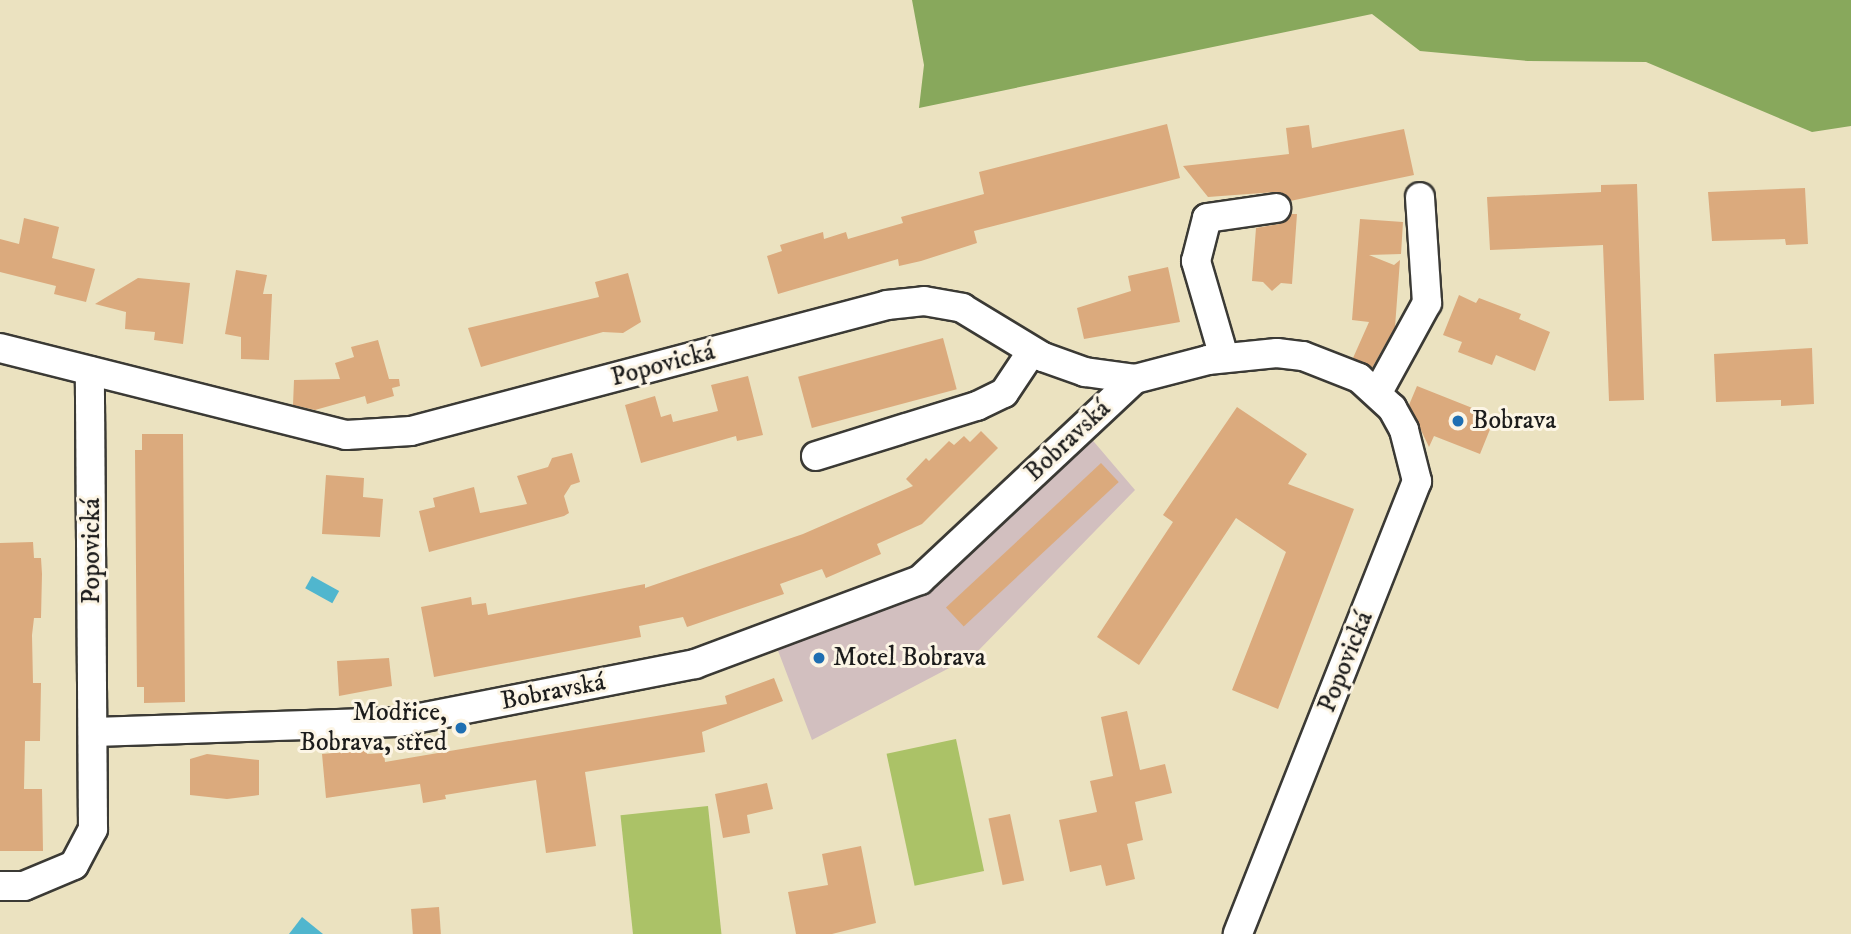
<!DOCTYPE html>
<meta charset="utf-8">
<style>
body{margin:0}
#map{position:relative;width:1851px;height:934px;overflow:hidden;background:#ebe2c0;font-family:"IM FELL DW Pica",serif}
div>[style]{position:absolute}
.industrial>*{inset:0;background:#d2bfbf}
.green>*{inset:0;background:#abc267;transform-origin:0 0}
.forest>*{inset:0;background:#88a85c}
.water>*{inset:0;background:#50b6ce;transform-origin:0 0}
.building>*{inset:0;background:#dbaa7d;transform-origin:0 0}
.roads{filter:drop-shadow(2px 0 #3b3a35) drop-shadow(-2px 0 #3b3a35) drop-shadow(0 2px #3b3a35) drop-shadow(0 -2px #3b3a35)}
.minor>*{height:28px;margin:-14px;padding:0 14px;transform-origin:14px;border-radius:14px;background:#fff}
.dots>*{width:19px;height:19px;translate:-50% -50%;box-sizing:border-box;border:4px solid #fcf5e5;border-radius:50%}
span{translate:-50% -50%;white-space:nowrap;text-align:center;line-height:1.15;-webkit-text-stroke:6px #fcf5e5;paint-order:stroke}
.street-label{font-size:26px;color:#1c1c1c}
.poi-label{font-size:26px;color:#1c1c1c}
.left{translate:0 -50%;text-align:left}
.right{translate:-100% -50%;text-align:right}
</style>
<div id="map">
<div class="industrial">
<div style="clip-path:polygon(1089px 436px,1135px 490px,974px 655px,812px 740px,777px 648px,915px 595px)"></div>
</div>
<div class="green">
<div style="left:956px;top:739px;width:135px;height:71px;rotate:78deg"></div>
<div style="left:708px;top:806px;width:129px;height:88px;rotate:84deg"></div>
</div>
<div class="forest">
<div style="clip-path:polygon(912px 0,1851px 0,1851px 126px,1812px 132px,1646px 62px,1528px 61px,1420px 51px,1372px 14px,919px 108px,924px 65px)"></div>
</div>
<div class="water">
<div style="left:312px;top:576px;width:31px;height:14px;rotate:29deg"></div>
<div style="clip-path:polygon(302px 917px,323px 934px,289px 934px)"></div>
</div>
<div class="building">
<div style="clip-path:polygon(1167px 124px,1180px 178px,974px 231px,977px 243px,921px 261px,899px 266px,898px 259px,778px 294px,767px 256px,782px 251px,780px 245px,823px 232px,824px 239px,846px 232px,848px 239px,903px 223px,901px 217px,984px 194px,979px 172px)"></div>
<div style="clip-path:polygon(1309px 125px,1312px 148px,1404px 129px,1414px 175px,1290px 201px,1274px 192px,1208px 197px,1183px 166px,1289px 154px,1286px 128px)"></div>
<div style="clip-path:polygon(1637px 184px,1644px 400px,1609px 401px,1603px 245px,1490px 250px,1487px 197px,1601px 192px,1601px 185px)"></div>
<div style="clip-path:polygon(1805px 188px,1808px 244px,1786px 245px,1785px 239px,1712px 241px,1708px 192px)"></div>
<div style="clip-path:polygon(1291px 214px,1297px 214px,1292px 284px,1281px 283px,1272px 291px,1263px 282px,1252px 281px,1256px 228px,1279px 224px)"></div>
<div style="clip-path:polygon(24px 218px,59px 227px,52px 258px,95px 269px,86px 302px,54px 294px,56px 286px,0 272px,0 239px,19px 244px)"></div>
<div style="clip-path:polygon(1360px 219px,1403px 222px,1401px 254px,1369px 255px,1394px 265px,1400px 260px,1395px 327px,1372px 368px,1353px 358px,1369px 322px,1352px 320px)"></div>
<div style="clip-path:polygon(1168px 267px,1180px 322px,1084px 339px,1077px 308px,1131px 291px,1128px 276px)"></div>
<div style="clip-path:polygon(236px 270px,267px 275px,263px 294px,272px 294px,269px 360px,241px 359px,241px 337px,225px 334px)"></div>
<div style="clip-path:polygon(628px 273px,641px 322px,623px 333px,603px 332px,481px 367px,468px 328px,599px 297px,595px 282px)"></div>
<div style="clip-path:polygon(138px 278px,190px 283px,183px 344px,154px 340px,155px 332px,125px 329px,126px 312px,95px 304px)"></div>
<div style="clip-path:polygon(1459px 295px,1476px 303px,1479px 298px,1521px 314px,1519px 319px,1550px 332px,1535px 371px,1496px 355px,1492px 365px,1458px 352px,1462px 342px,1443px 335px)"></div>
<div style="left:943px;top:338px;width:53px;height:150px;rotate:75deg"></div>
<div style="clip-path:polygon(378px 340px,389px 379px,399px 379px,400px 386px,392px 388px,394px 396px,367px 404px,365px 396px,315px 410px,293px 405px,294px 380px,340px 379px,335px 363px,354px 357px,351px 347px)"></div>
<div style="clip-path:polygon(1812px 348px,1814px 404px,1781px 406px,1781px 400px,1716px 402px,1714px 354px)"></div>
<div style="clip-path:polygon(748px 376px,763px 435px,737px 441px,736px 436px,641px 463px,625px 405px,655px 396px,661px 417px,671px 414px,673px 422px,718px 411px,711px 385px)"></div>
<div style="clip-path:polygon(1417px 386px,1495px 417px,1480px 454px,1434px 436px,1429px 447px,1409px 405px)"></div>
<div style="clip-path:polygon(1237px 407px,1307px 454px,1288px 484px,1354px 509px,1278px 709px,1232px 690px,1286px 552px,1236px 518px,1139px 665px,1097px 637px,1173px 522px,1163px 515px)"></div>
<div style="clip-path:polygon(981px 431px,998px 448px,922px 524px,877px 544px,881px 554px,826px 578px,822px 569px,780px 584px,784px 594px,687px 627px,683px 617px,639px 626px,641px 637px,434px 677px,421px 607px,471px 597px,472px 605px,486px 603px,488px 615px,645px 584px,645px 588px,803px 534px,913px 486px,906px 479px,926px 458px,929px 461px,949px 441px,954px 445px,964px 436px,970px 442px)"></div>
<div style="clip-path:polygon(142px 434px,183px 434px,185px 702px,144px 703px,144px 687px,137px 687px,135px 450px,142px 450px)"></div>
<div style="clip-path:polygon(572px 453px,580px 482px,571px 485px,564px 496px,569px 513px,564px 516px,429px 552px,419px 511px,435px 507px,433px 498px,474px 487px,480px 513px,527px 504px,517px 476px,548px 467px,552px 458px)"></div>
<div style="left:1101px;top:463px;width:26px;height:212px;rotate:47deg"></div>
<div style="clip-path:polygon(326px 475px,364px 478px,363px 497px,383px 499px,380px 537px,322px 534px)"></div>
<div style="clip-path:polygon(33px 542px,34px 558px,41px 558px,42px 574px,41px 618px,34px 618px,32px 635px,33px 683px,41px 683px,40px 741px,25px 741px,24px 789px,42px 789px,43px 851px,0 851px,0 543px)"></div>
<div style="clip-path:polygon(389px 658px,392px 686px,339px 696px,337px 661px)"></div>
<div style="clip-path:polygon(774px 678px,783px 701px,702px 732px,705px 752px,585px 772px,596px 846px,546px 853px,536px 780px,445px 795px,446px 799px,423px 803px,420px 784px,326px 798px,322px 754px,366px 750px,367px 754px,384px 753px,385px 762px,727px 704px,725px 696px)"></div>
<div style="clip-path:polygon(1127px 711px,1140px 770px,1165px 764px,1172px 793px,1135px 802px,1143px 840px,1127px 844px,1135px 879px,1106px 886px,1101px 865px,1070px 872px,1059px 820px,1097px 812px,1090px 781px,1113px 776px,1101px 717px)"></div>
<div style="clip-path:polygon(207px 754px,259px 760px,259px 795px,227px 799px,190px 795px,190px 759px)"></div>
<div style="clip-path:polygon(767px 783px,773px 809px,747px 815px,750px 833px,723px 838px,715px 794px)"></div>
<div style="left:1010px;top:814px;width:68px;height:22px;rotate:78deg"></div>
<div style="clip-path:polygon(861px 846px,876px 923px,832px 934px,796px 934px,788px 892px,828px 885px,822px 854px)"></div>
<div style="left:439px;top:907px;width:27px;height:28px;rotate:86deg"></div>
</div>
<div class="roads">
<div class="minor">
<div style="left:0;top:348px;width:357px;rotate:14.1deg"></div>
<div style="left:346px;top:435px;width:65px;rotate:-3.5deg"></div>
<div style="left:411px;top:431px;width:492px;rotate:-14.8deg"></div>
<div style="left:887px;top:305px;width:37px;rotate:-6deg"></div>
<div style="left:924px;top:301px;width:39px;rotate:10deg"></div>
<div style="left:962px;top:308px;width:95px;rotate:31.2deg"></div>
<div style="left:1043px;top:357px;width:45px;rotate:19.7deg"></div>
<div style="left:1085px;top:372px;width:50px;rotate:8deg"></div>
<div style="left:1135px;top:379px;width:75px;rotate:-14.6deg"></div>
<div style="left:1208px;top:360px;width:69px;rotate:-5.8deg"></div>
<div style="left:1277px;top:353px;width:26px;rotate:7deg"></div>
<div style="left:1303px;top:356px;width:60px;rotate:21.4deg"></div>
<div style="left:1359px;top:378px;width:45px;rotate:42.3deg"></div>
<div style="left:1392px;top:408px;width:25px;rotate:61deg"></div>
<div style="left:1404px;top:430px;width:53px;rotate:75.7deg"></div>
<div style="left:1417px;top:481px;width:487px;rotate:111.6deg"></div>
<div style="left:1224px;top:357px;width:100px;rotate:-106.3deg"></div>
<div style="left:1196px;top:261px;width:44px;rotate:-75.7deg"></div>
<div style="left:1207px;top:218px;width:70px;rotate:-8.2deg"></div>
<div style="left:1378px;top:392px;width:102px;rotate:-61.2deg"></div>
<div style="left:1427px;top:303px;width:106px;rotate:-93.8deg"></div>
<div style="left:816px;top:456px;width:169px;rotate:-17.3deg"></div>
<div style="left:977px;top:406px;width:30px;rotate:-26deg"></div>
<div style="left:1004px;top:393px;width:50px;rotate:-56.3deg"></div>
<div style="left:93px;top:732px;width:306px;rotate:-1.9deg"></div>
<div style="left:399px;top:722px;width:302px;rotate:-11.1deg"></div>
<div style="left:695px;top:664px;width:240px;rotate:-20.5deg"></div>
<div style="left:920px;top:580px;width:294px;rotate:-43.1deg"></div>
<div style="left:0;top:886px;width:24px"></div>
<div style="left:24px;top:886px;width:54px;rotate:-22.8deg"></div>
<div style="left:74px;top:865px;width:41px;rotate:-62.2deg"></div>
<div style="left:93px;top:829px;width:458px;rotate:-90.4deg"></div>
</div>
</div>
<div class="dots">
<div style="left:1458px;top:421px;background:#1f6fb2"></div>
<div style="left:819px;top:658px;background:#1f6fb2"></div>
<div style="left:461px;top:728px;background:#1f6fb2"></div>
</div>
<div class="street-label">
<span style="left:663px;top:365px;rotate:-15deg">Popovická</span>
<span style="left:1068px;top:441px;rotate:-43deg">Bobravská</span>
<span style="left:92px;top:551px;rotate:-90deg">Popovická</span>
<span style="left:1346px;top:662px;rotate:-68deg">Popovická</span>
<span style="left:553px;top:692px;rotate:-11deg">Bobravská</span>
</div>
<div class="poi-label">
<span class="left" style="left:1472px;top:421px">Bobrava</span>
<span class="left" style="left:833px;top:658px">Motel Bobrava</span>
<span class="right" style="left:447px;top:728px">Modřice,<br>Bobrava, střed</span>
</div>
</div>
